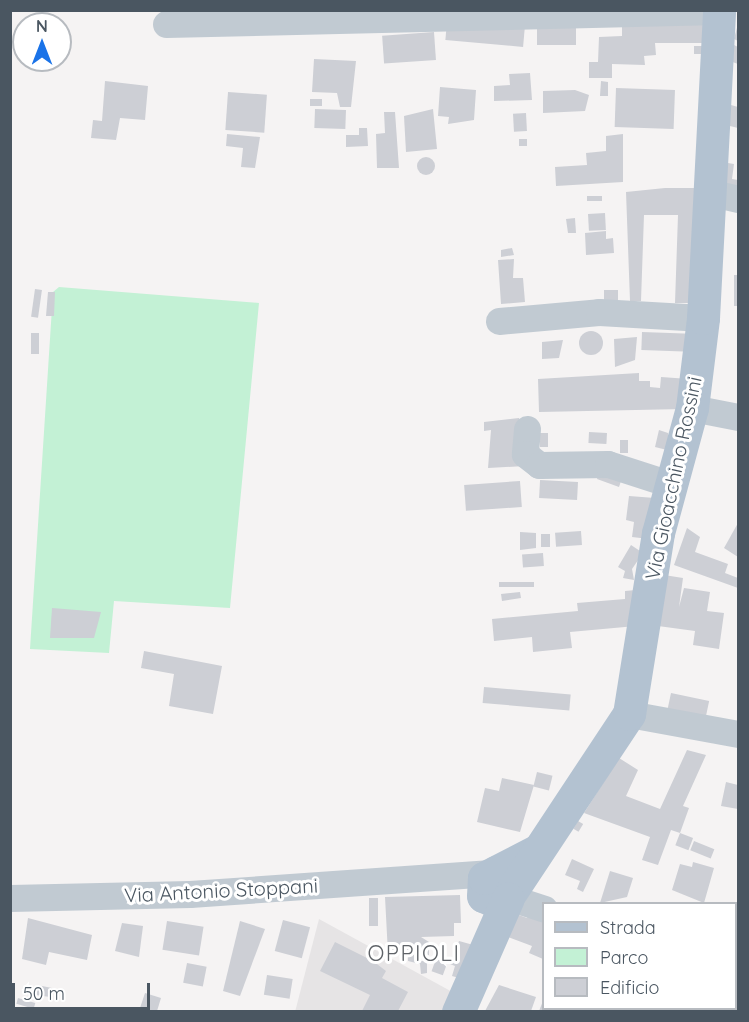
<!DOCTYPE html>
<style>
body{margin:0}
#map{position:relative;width:749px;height:1022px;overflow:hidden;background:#f5f3f3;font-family:Quicksand,sans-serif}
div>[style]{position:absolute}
.education>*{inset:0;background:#e6e4e5}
.green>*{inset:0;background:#c3f1d5}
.building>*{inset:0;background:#cdcfd5;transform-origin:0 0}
.round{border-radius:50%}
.minor>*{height:27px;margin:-13.5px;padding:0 13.5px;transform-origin:13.5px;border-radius:13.5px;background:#c1cad2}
.major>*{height:33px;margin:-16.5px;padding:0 16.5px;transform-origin:16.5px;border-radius:16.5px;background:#b3c2d1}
span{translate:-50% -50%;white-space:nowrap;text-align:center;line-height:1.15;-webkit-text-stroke:6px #fff;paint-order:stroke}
.street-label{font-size:20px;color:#4a5661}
.quarter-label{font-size:22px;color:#5f6368;letter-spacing:1.5px}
.frame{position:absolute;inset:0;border:12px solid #4a5661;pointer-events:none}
.legend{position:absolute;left:542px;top:902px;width:195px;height:108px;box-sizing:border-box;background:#fff;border:2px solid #b7bbc0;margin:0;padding:8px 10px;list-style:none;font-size:18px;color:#4a5661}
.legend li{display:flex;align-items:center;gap:12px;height:30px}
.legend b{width:30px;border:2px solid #b7bbc0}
.north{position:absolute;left:12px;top:12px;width:60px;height:60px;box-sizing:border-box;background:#fff;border:2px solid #b7bbc0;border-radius:50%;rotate:0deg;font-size:16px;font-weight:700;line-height:24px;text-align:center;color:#4a5661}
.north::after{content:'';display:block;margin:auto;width:21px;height:27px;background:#1a73e8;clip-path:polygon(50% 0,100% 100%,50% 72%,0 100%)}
.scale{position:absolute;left:12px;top:983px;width:138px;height:27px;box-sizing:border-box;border:3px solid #4a5661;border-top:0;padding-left:8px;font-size:18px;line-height:21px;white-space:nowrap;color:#4a5661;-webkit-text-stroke:4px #fff;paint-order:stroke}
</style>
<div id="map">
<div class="education">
<div style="clip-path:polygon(319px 919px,456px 994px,447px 1011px,295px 1012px)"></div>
</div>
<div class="green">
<div style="clip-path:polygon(59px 287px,259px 303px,230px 608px,114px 601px,109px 653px,30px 649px,53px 292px)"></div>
</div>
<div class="building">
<div style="clip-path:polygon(705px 20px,707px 43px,655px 43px,656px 55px,644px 56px,645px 65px,612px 64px,612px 78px,589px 78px,589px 62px,598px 62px,599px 37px,622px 36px,622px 21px)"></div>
<div style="left:537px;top:24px;width:39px;height:21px"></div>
<div style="clip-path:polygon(738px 24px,738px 41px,734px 39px)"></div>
<div style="left:525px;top:25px;width:22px;height:78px;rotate:95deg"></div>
<div style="left:434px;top:32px;width:28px;height:52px;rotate:86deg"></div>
<div style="clip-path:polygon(732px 44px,738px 47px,738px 64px,727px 60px)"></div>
<div style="left:694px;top:46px;width:12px;height:8px"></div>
<div style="clip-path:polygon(314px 59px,356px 61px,351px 107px,340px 107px,337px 93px,312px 92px)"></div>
<div style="clip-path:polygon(530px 73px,532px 100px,494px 101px,494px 86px,510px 85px,509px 74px)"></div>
<div style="clip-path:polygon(105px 81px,148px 86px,145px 120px,120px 118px,116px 140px,91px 138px,93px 120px,102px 121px)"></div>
<div style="clip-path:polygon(601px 81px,608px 82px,608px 96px,600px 96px)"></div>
<div style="clip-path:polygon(440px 87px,476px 90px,474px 120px,448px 124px,449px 117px,438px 116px)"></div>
<div style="left:616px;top:88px;width:59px;height:39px;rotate:2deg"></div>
<div style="clip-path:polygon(575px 90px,589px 95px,585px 111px,543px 113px,543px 91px)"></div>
<div style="left:228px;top:92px;width:39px;height:38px;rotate:4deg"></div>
<div style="left:310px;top:99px;width:12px;height:7px"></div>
<div style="clip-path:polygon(731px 105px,738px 107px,738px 128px,726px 125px)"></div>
<div style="left:315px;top:109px;width:31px;height:19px;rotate:2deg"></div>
<div style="clip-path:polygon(433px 109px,437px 149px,406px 152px,404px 116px)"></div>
<div style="clip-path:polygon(384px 112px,395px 112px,399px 168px,377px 168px,376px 134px,385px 133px)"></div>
<div style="left:526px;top:113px;width:18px;height:13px;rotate:87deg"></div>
<div style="clip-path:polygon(359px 128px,367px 128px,368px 146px,346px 147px,346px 135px,359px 135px)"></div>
<div style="clip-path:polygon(227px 134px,260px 137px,255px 168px,241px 167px,243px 148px,226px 146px)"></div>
<div style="clip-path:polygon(623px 134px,623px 182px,556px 186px,555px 167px,587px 165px,586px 153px,606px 151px,606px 136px)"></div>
<div style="left:519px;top:139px;width:8px;height:7px"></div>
<div class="round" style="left:417px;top:157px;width:18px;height:18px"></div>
<div style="clip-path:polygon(722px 162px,734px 164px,732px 179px,738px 180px,738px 192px,717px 188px)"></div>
<div style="clip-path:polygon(665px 188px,700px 188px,700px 303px,675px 303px,678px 215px,644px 215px,641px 301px,630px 301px,626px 192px)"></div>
<div style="left:602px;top:196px;width:5px;height:15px;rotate:90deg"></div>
<div style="left:605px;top:213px;width:17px;height:17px;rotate:87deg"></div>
<div style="clip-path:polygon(575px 218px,576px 233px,568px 233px,566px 219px)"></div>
<div style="clip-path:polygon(606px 231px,606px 239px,613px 238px,614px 253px,586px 255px,585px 233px)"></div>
<div style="clip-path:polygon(512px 248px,514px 255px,501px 257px,501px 250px)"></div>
<div style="clip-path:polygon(514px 259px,513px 278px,523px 278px,525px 302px,501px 304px,498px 260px)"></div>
<div style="left:734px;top:275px;width:4px;height:31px"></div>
<div style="left:35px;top:289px;width:7px;height:28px;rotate:8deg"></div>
<div style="left:618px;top:290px;width:13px;height:14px;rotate:90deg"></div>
<div style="clip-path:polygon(48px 292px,55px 292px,54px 316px,46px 316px)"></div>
<div class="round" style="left:579px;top:331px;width:24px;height:24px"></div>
<div style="left:642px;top:332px;width:49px;height:18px;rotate:2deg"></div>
<div style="left:31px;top:333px;width:8px;height:21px"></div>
<div style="clip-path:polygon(637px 337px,635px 360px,615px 367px,614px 339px)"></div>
<div style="clip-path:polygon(563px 340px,559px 358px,542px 359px,542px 342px)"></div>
<div style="clip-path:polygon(639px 373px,639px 381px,650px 381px,650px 387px,660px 388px,661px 377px,689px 379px,684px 409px,539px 412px,538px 379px)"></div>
<div style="clip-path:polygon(519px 418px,525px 466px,488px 468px,491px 430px,484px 431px,484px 422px)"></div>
<div style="clip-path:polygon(659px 430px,668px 433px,671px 451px,655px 447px)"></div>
<div style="left:589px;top:432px;width:18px;height:11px;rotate:3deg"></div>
<div style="left:540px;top:433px;width:8px;height:14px"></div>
<div style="left:620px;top:440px;width:8px;height:13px"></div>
<div style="clip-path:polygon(600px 467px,621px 481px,619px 487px,597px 479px)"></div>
<div style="left:520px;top:481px;width:26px;height:56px;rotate:86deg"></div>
<div style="left:578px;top:482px;width:18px;height:38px;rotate:93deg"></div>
<div style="clip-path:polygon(629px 496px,655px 498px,649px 539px,632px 537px,634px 522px,626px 520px)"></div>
<div style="clip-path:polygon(738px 523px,738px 557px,724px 548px)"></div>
<div style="clip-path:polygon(687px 528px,700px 537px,695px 552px,728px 564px,725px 573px,738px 578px,738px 588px,674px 565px)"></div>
<div style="left:581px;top:531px;width:14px;height:26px;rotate:86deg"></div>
<div style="clip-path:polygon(520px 532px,536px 533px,536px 548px,520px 550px)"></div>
<div style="left:541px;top:534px;width:9px;height:13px"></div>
<div style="clip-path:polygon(631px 545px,643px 553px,632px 569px,634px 580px,623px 578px,625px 571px,618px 567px)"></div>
<div style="left:543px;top:553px;width:13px;height:21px;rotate:86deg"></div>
<div style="clip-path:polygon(664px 575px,683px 578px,679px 607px,684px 588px,710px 592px,707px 611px,724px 613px,719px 649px,693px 645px,695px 631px,658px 626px)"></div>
<div style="left:534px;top:582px;width:5px;height:35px;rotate:90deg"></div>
<div style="clip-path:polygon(636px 590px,636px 626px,570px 632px,572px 648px,533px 652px,532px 637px,494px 641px,492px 619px,578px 611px,577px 603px,625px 599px,625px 591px)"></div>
<div style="clip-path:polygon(520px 592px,521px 598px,502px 601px,501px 594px)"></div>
<div style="clip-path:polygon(52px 608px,101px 612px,94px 638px,50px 638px)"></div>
<div style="clip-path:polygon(144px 651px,222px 666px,213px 714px,169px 706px,174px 674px,141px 668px)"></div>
<div style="left:484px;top:687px;width:87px;height:16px;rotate:5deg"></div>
<div style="left:671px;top:693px;width:39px;height:17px;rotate:12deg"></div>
<div style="clip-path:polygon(687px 750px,706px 755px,683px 806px,689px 808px,680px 833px,671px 830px,658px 865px,642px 860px,650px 837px,584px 813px,619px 758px,638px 770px,626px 796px,660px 809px)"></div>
<div style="left:537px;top:772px;width:16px;height:15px;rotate:14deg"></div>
<div style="clip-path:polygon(502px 778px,534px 785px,520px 832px,477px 822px,485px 788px,499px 791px)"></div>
<div style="clip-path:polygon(726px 782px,738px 785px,738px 809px,721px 806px)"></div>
<div style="left:578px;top:821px;width:6px;height:9px;rotate:31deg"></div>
<div style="left:680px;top:833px;width:14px;height:13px;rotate:21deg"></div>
<div style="left:694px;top:841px;width:22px;height:10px;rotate:22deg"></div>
<div style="clip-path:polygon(572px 859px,594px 869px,583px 892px,577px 889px,580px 881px,565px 875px)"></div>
<div style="clip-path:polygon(693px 862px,714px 868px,704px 903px,672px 890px,680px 864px,692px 867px)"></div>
<div style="clip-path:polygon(610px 871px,633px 878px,627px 897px,600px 903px)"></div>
<div style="clip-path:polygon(460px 895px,461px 923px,454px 923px,454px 936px,421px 937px,429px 942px,429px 955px,420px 955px,420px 961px,427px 961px,427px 973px,421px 974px,420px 964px,408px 961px,408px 953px,388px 954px,385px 897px)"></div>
<div style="left:369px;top:898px;width:9px;height:28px"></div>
<div style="clip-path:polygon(530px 913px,542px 918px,543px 959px,529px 953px,532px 946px,508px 937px,516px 914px,527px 918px)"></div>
<div style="clip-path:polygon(28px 918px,92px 935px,87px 960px,49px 952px,46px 965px,22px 959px)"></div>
<div style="left:283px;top:920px;width:28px;height:32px;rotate:15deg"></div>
<div style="left:167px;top:921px;width:37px;height:29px;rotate:9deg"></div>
<div style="clip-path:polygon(240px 921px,265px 929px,240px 996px,223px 991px)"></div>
<div style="clip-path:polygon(122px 923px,143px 926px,139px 957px,115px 951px)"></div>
<div style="clip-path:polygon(459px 941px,477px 946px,466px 980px,452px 976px,455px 966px,450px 964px)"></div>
<div style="clip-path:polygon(335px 942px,373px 961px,386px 971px,382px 978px,408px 992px,398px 1011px,362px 1011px,370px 995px,320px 971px)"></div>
<div style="left:736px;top:956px;width:2px;height:24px;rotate:27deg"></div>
<div style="left:436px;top:959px;width:12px;height:13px;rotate:20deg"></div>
<div style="left:187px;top:963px;width:20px;height:20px;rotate:11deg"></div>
<div style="left:267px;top:975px;width:26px;height:20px;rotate:9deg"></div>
<div style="clip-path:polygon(37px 985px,52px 988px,50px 997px,36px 995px)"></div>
<div style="clip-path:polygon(499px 985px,536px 997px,531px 1011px,485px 1011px)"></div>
<div style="clip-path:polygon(145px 993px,161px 998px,157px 1011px,139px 1011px)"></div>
<div style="left:18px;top:998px;width:18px;height:6px;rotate:16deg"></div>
<div style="clip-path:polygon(543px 1001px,544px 1008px,609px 1011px,539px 1011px)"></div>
<div style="clip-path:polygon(640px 1008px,675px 1008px,639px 1011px)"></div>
<div style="clip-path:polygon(707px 1008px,725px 1008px,706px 1011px)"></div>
</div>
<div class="minor">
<div style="left:166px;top:24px;width:553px;rotate:-1.35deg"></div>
<div style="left:708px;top:192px;width:31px;rotate:13deg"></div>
<div style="left:499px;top:321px;width:100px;rotate:-5.1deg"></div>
<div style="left:599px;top:312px;width:104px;rotate:3.3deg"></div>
<div style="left:692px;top:408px;width:47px;rotate:11.1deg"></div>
<div style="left:527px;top:429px;width:25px;rotate:95deg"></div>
<div style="left:525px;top:454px;width:18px;rotate:38deg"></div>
<div style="left:539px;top:465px;width:69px;rotate:-0.8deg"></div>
<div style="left:608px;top:464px;width:65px;rotate:17.9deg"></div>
<div style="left:629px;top:714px;width:111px;rotate:10.4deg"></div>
<div style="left:508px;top:897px;width:38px;rotate:18deg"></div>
<div style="left:10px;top:898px;width:180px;rotate:-1.3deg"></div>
<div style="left:190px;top:894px;width:302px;rotate:-4deg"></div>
<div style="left:624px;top:1012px;width:4px;rotate:-76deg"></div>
</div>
<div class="major">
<div style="left:496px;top:872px;width:13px;rotate:27deg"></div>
<div style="left:508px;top:878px;width:9px;rotate:72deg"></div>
<div style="left:511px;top:887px;width:20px;rotate:127deg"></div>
<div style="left:499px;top:903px;width:17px;rotate:-156deg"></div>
<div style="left:483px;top:896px;width:18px;rotate:-87deg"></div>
<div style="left:484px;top:878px;width:59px;rotate:-27.4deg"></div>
<div style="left:511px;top:892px;width:214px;rotate:-56.5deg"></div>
<div style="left:629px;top:714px;width:183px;rotate:-80.9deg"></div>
<div style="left:658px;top:533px;width:130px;rotate:-74.8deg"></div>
<div style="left:692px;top:408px;width:91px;rotate:-83deg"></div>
<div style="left:703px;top:318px;width:308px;rotate:-87deg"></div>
<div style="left:458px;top:1012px;width:124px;rotate:-66.3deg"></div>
</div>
<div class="street-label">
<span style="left:673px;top:478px;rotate:-78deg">Via Gioacchino Rossini</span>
<span style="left:221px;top:890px;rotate:-3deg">Via Antonio Stoppani</span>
</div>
<div class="quarter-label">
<span style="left:414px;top:954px">OPPIOLI</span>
</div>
<div class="frame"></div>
<ul class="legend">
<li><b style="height:8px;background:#b3c2d1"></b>Strada</li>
<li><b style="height:16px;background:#c3f1d5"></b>Parco</li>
<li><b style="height:16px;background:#cdcfd5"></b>Edificio</li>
</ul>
<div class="north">N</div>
<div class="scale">50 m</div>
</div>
